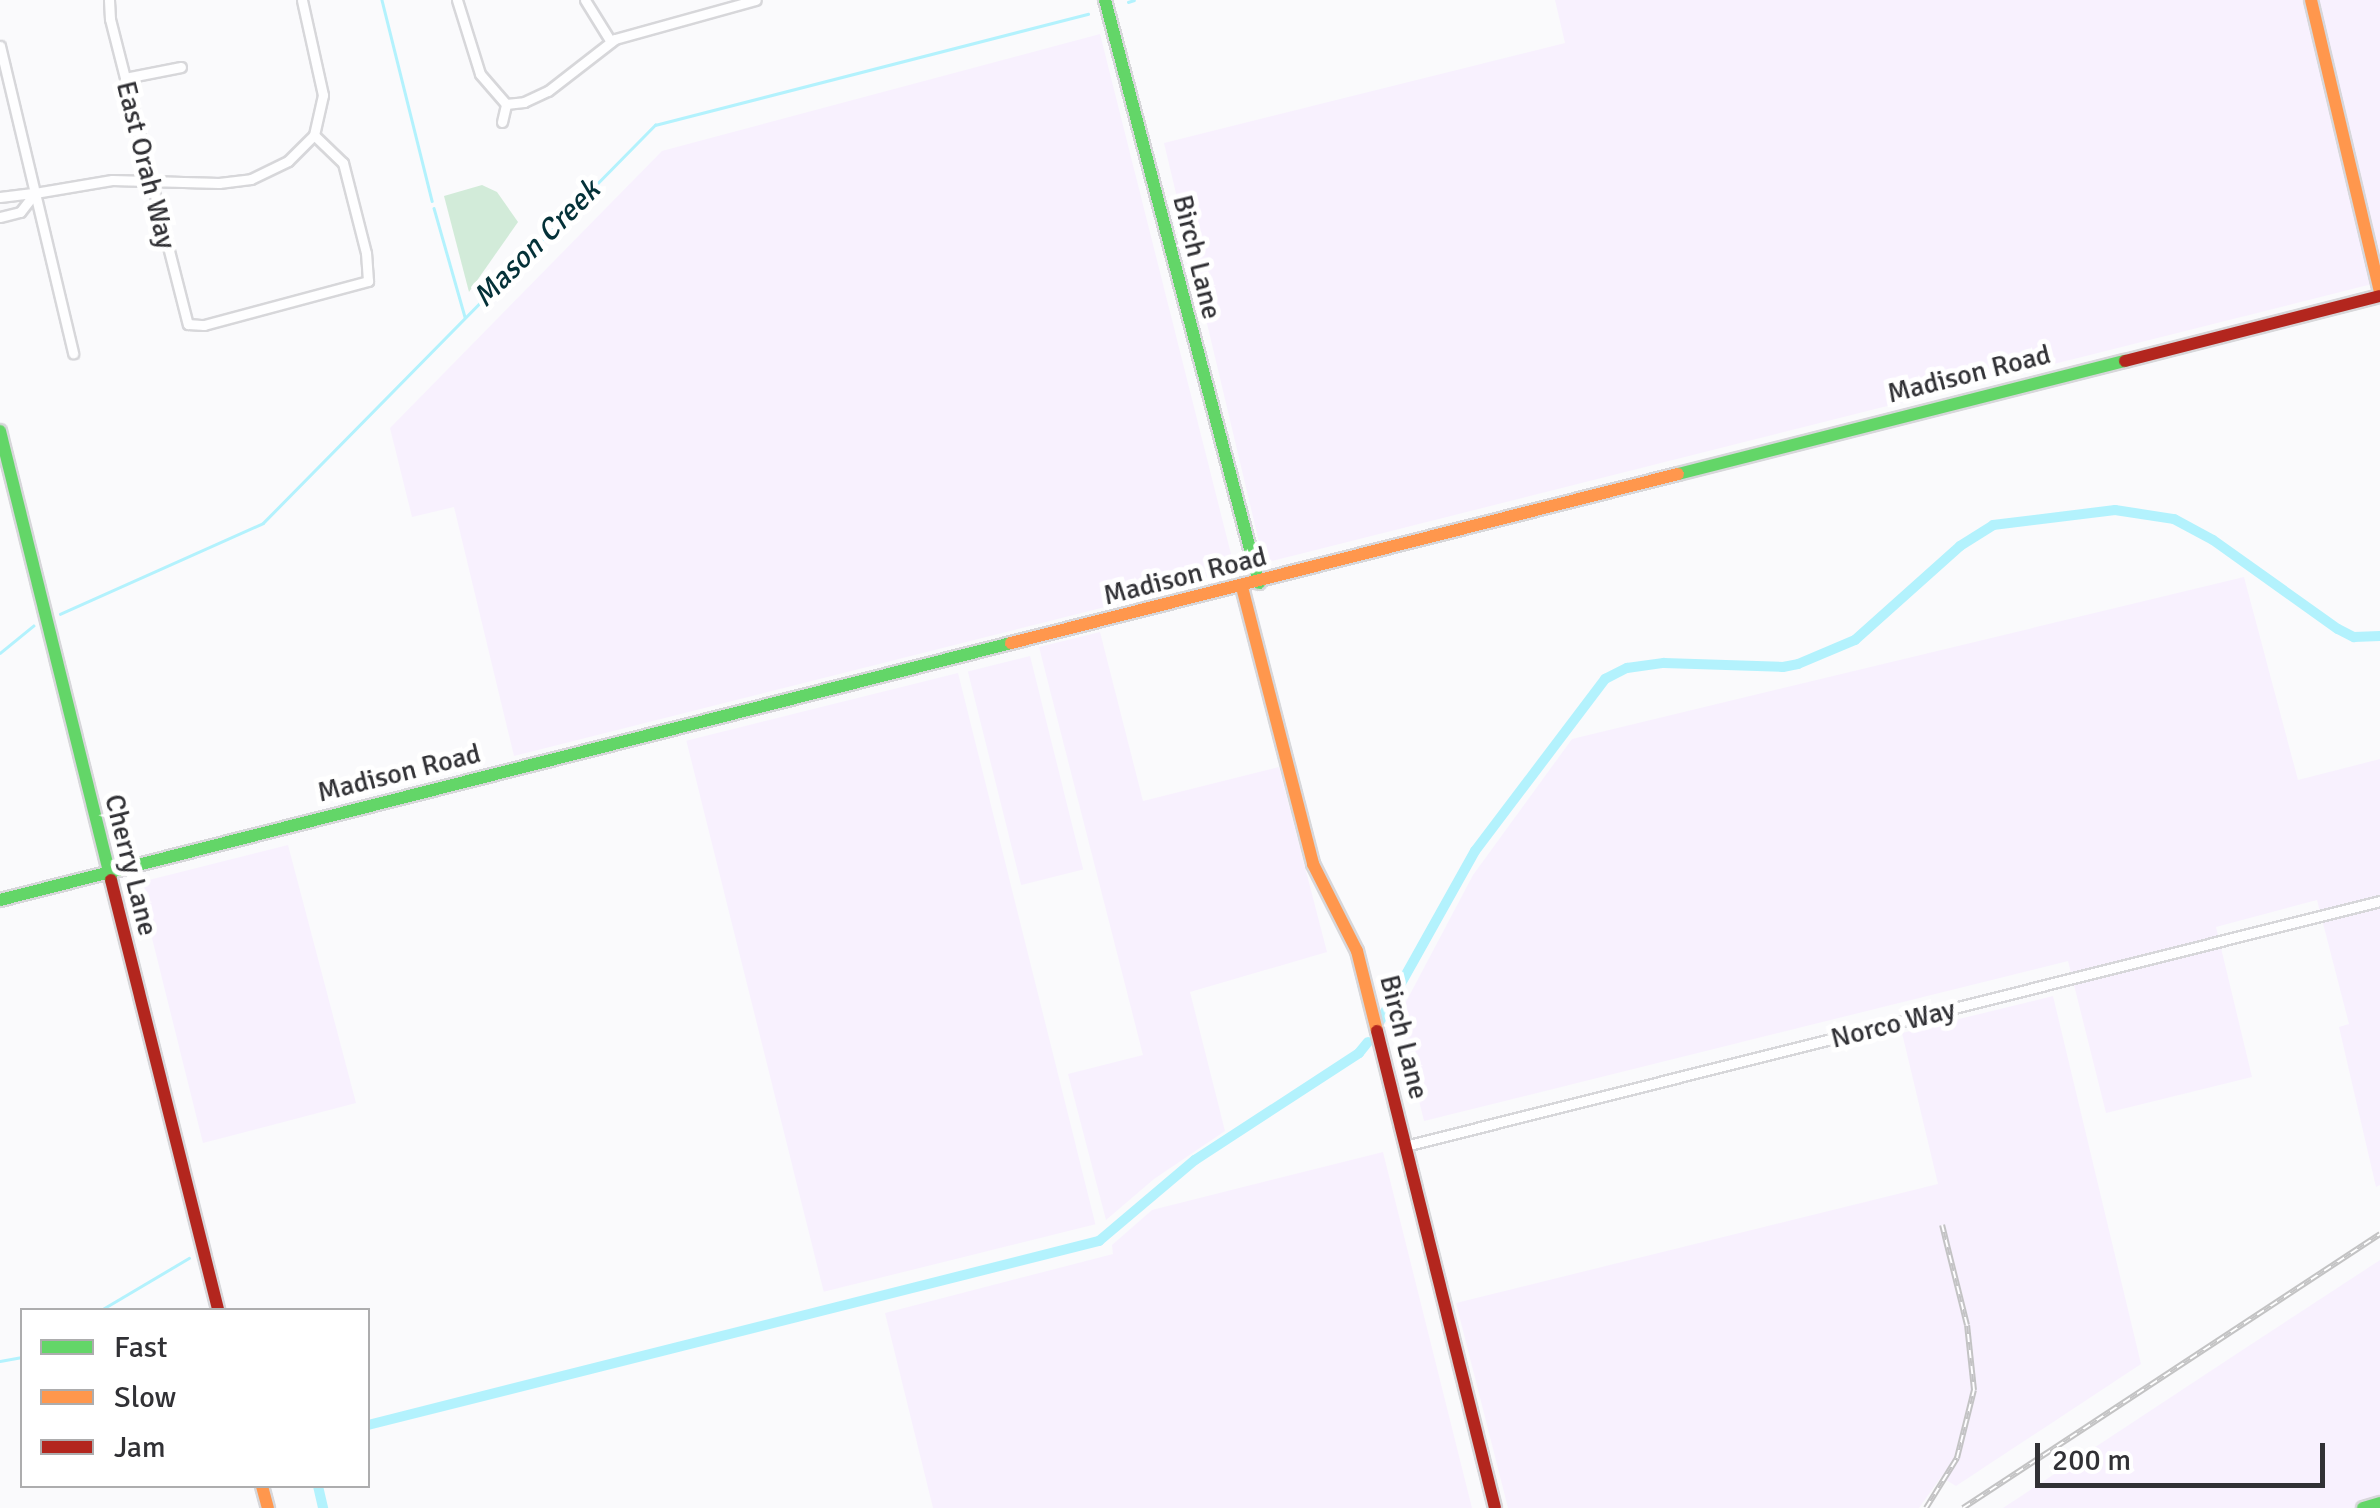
<!DOCTYPE html>
<style>
body{margin:0}
#map{position:relative;width:2380px;height:1508px;overflow:hidden;background:#fafafc;font-family:Signika,sans-serif}
div>[style]{position:absolute}
.industrial>*{inset:0;background:#f8f1fe;transform-origin:0 0}
.green>*{inset:0;background:#d2ebd9}
.stream>*{height:2.5px;margin:-1.25px;padding:0 1.25px;transform-origin:1.25px;border-radius:1.25px;background:#b3f2fd}
.canal>*{height:10px;margin:-5px;padding:0 5px;transform-origin:5px;border-radius:5px;background:#b3f2fd}
.roads{filter:drop-shadow(2px 0 #d7d7da) drop-shadow(-2px 0 #d7d7da) drop-shadow(0 2px #d7d7da) drop-shadow(0 -2px #d7d7da)}
.street>*{height:9px;margin:-4.5px;padding:0 4.5px;transform-origin:4.5px;border-radius:4.5px;background:#fefeff}
.fast>*{height:12px;margin:-6px;padding:0 6px;transform-origin:6px;border-radius:6px;background:#63d668}
.slow>*{height:12px;margin:-6px;padding:0 6px;transform-origin:6px;border-radius:6px;background:#ff974d}
.jam>*{height:12px;margin:-6px;padding:0 6px;transform-origin:6px;border-radius:6px;background:#b3261e}
.rail>*{height:6px;margin-top:-3px;transform-origin:0;background:repeating-linear-gradient(90deg,#fff 0 8px,#c3c3c4 0 16px);box-sizing:border-box;border-block:2px solid #c3c3c4}
span{translate:-50% -50%;white-space:nowrap;text-align:center;line-height:1.15;-webkit-text-stroke:10px #fff;paint-order:stroke}
.street-label{font-size:28px;color:#313135}
.water-label{font-size:30px;color:#043138;font-style:italic}
.legend{position:absolute;left:20px;top:1308px;width:350px;height:180px;box-sizing:border-box;background:#fff;border:2px solid #adadae;margin:0;padding:12px 18px;list-style:none;font-size:30px;color:#313135}
.legend li{display:flex;align-items:center;gap:20px;height:50px}
.legend b{width:50px;border:2px solid #adadae}
.scale{position:absolute;left:2035px;top:1443px;width:290px;height:45px;box-sizing:border-box;border:5px solid #313135;border-top:0;padding-left:12px;font-size:30px;line-height:35px;white-space:nowrap;color:#313135;-webkit-text-stroke:8px #fff;paint-order:stroke}
</style>
<div id="map">
<div class="industrial">
<div style="clip-path:polygon(1555px 0,2380px 0,2380px 282px,1264px 563px,1164px 143px,1565px 43px)"></div>
<div style="clip-path:polygon(1100px 34px,1236px 574px,514px 756px,454px 507px,412px 517px,390px 428px,662px 151px)"></div>
<div style="clip-path:polygon(2244px 577px,2298px 780px,2380px 759px,2380px 1185px,2376px 1187px,2339px 1027px,2349px 1024px,2317px 900px,2216px 927px,2252px 1077px,2106px 1113px,2068px 961px,1424px 1121px,1398px 1017px,1473px 875px,1572px 739px)"></div>
<div style="clip-path:polygon(1100px 632px,1143px 801px,1279px 767px,1327px 952px,1190px 992px,1225px 1131px,1154px 1179px,1106px 1220px,1068px 1074px,1143px 1055px,1039px 647px)"></div>
<div style="left:1030px;top:656px;width:220px;height:64px;rotate:76deg"></div>
<div style="left:958px;top:673px;width:568px;height:280px;rotate:76deg"></div>
<div style="clip-path:polygon(288px 845px,356px 1103px,203px 1143px,140px 890px,145px 881px)"></div>
<div style="clip-path:polygon(2053px 996px,2141px 1364px,1956px 1486px,1941px 1477px,1919px 1508px,1508px 1508px,1456px 1303px,1938px 1184px,1902px 1033px)"></div>
<div style="clip-path:polygon(1383px 1152px,1472px 1508px,933px 1508px,885px 1313px,1113px 1254px,1112px 1245px,1152px 1210px)"></div>
<div style="clip-path:polygon(2380px 1260px,2380px 1508px,2003px 1508px,2247px 1347px)"></div>
</div>
<div class="green">
<div style="clip-path:polygon(482px 185px,497px 192px,518px 222px,469px 292px,444px 196px)"></div>
</div>
<div class="stream">
<div style="left:382px;top:0;width:207px;rotate:76deg"></div>
<div style="left:1128px;top:2px;width:6px;rotate:-18deg"></div>
<div style="left:434px;top:208px;width:113px;rotate:74.1deg"></div>
<div style="left:60px;top:614px;width:222px;rotate:-24.1deg"></div>
<div style="left:263px;top:523px;width:559px;rotate:-45.44deg"></div>
<div style="left:655px;top:125px;width:447px;rotate:-14.4deg"></div>
<div style="left:0;top:653px;width:43px;rotate:-39.3deg"></div>
<div style="left:101px;top:1310px;width:102px;rotate:-30.6deg"></div>
<div style="left:0;top:1361px;width:22px;rotate:-10deg"></div>
</div>
<div class="canal">
<div style="left:1380px;top:1021px;width:195px;rotate:-60.8deg"></div>
<div style="left:1475px;top:851px;width:216px;rotate:-52.9deg"></div>
<div style="left:1605px;top:679px;width:25px;rotate:-27deg"></div>
<div style="left:1627px;top:668px;width:37px;rotate:-8deg"></div>
<div style="left:1664px;top:663px;width:119px;rotate:1.9deg"></div>
<div style="left:1783px;top:667px;width:15px;rotate:-11deg"></div>
<div style="left:1798px;top:664px;width:62px;rotate:-22.8deg"></div>
<div style="left:1855px;top:640px;width:141px;rotate:-41.8deg"></div>
<div style="left:1960px;top:546px;width:39px;rotate:-32deg"></div>
<div style="left:1993px;top:525px;width:123px;rotate:-7deg"></div>
<div style="left:2115px;top:510px;width:60px;rotate:8.7deg"></div>
<div style="left:2174px;top:519px;width:44px;rotate:28.3deg"></div>
<div style="left:2213px;top:540px;width:153px;rotate:35.5deg"></div>
<div style="left:2338px;top:629px;width:18px;rotate:27deg"></div>
<div style="left:2354px;top:637px;width:26px;rotate:-2deg"></div>
<div style="left:368px;top:1425px;width:754px;rotate:-14.13deg"></div>
<div style="left:1099px;top:1241px;width:126px;rotate:-40.2deg"></div>
<div style="left:1195px;top:1160px;width:196px;rotate:-33.1deg"></div>
<div style="left:1359px;top:1053px;width:14px;rotate:-51deg"></div>
<div style="left:318px;top:1486px;width:23px;rotate:77deg"></div>
</div>
<div class="roads">
<div class="street">
<div style="left:109px;top:0;width:19px;rotate:87deg"></div>
<div style="left:110px;top:19px;width:315px;rotate:75.7deg"></div>
<div style="left:188px;top:324px;width:16px;rotate:4deg"></div>
<div style="left:204px;top:325px;width:170px;rotate:-15deg"></div>
<div style="left:368px;top:281px;width:28px;rotate:-94deg"></div>
<div style="left:366px;top:253px;width:93px;rotate:-104.3deg"></div>
<div style="left:343px;top:163px;width:40px;rotate:-136deg"></div>
<div style="left:457px;top:0;width:77px;rotate:72.7deg"></div>
<div style="left:480px;top:74px;width:40px;rotate:49deg"></div>
<div style="left:585px;top:0;width:49px;rotate:58.2deg"></div>
<div style="left:0;top:46px;width:316px;rotate:76.6deg"></div>
<div style="left:125px;top:78px;width:57px;rotate:-11.1deg"></div>
<div style="left:506px;top:104px;width:18px;rotate:-6deg"></div>
<div style="left:524px;top:102px;width:26px;rotate:-25deg"></div>
<div style="left:548px;top:91px;width:85px;rotate:-37.8deg"></div>
<div style="left:615px;top:39px;width:146px;rotate:-15.5deg"></div>
<div style="left:502px;top:122px;width:18px;rotate:-77deg"></div>
<div style="left:35px;top:193px;width:78px;rotate:-9.6deg"></div>
<div style="left:112px;top:180px;width:107px;rotate:1.6deg"></div>
<div style="left:219px;top:183px;width:32px;rotate:-7deg"></div>
<div style="left:251px;top:179px;width:41px;rotate:-25.9deg"></div>
<div style="left:288px;top:161px;width:37px;rotate:-45deg"></div>
<div style="left:314px;top:135px;width:41px;rotate:-77.3deg"></div>
<div style="left:323px;top:95px;width:97px;rotate:-102.5deg"></div>
<div style="left:0;top:197px;width:35px;rotate:-7deg"></div>
<div style="left:35px;top:193px;width:24px;rotate:128deg"></div>
<div style="left:20px;top:212px;width:21px;rotate:166deg"></div>
<div style="left:1405px;top:1146px;width:1005px;rotate:-14.11deg"></div>
</div>
<div class="fast">
<div style="left:1105px;top:0;width:603px;rotate:75.2deg"></div>
<div style="left:0;top:431px;width:463px;rotate:76.1deg"></div>
<div style="left:1678px;top:474px;width:461px;rotate:-14.2deg"></div>
<div style="left:0;top:900px;width:1043px;rotate:-14.26deg"></div>
<div style="left:2363px;top:1508px;width:18px;rotate:-16deg"></div>
</div>
<div class="slow">
<div style="left:2311px;top:0;width:299px;rotate:76.7deg"></div>
<div style="left:1242px;top:587px;width:286px;rotate:75.6deg"></div>
<div style="left:1313px;top:864px;width:97px;rotate:63.2deg"></div>
<div style="left:1357px;top:951px;width:82px;rotate:76deg"></div>
<div style="left:1011px;top:643px;width:688px;rotate:-14.22deg"></div>
<div style="left:262px;top:1486px;width:23px;rotate:75deg"></div>
</div>
<div class="jam">
<div style="left:2125px;top:361px;width:263px;rotate:-14.3deg"></div>
<div style="left:111px;top:880px;width:443px;rotate:76deg"></div>
<div style="left:1377px;top:1031px;width:491px;rotate:76.1deg"></div>
</div>
</div>
<div class="rail">
<div style="left:1926px;top:1508px;width:59px;rotate:-58.2deg"></div>
<div style="left:1957px;top:1458px;width:70px;rotate:-76deg"></div>
<div style="left:1974px;top:1390px;width:65px;rotate:-96.1deg"></div>
<div style="left:1967px;top:1325px;width:103px;rotate:-104deg"></div>
<div style="left:1963px;top:1508px;width:499px;rotate:-33.3deg"></div>
</div>
<div class="street-label">
<span style="left:146px;top:165px;rotate:76deg">East Orah Way</span>
<span style="left:1197px;top:257px;rotate:76deg">Birch Lane</span>
<span style="left:1969px;top:374px;rotate:-14deg">Madison Road</span>
<span style="left:1185px;top:576px;rotate:-14deg">Madison Road</span>
<span style="left:399px;top:773px;rotate:-14deg">Madison Road</span>
<span style="left:131px;top:865px;rotate:76deg">Cherry Lane</span>
<span style="left:1893px;top:1024px;rotate:-14deg">Norco Way</span>
<span style="left:1404px;top:1037px;rotate:76deg">Birch Lane</span>
</div>
<div class="water-label">
<span style="left:537px;top:244px;rotate:-45deg">Mason Creek</span>
</div>
<ul class="legend">
<li><b style="height:12px;background:#63d668"></b>Fast</li>
<li><b style="height:12px;background:#ff974d"></b>Slow</li>
<li><b style="height:12px;background:#b3261e"></b>Jam</li>
</ul>
<div class="scale">200 m</div>
</div>
